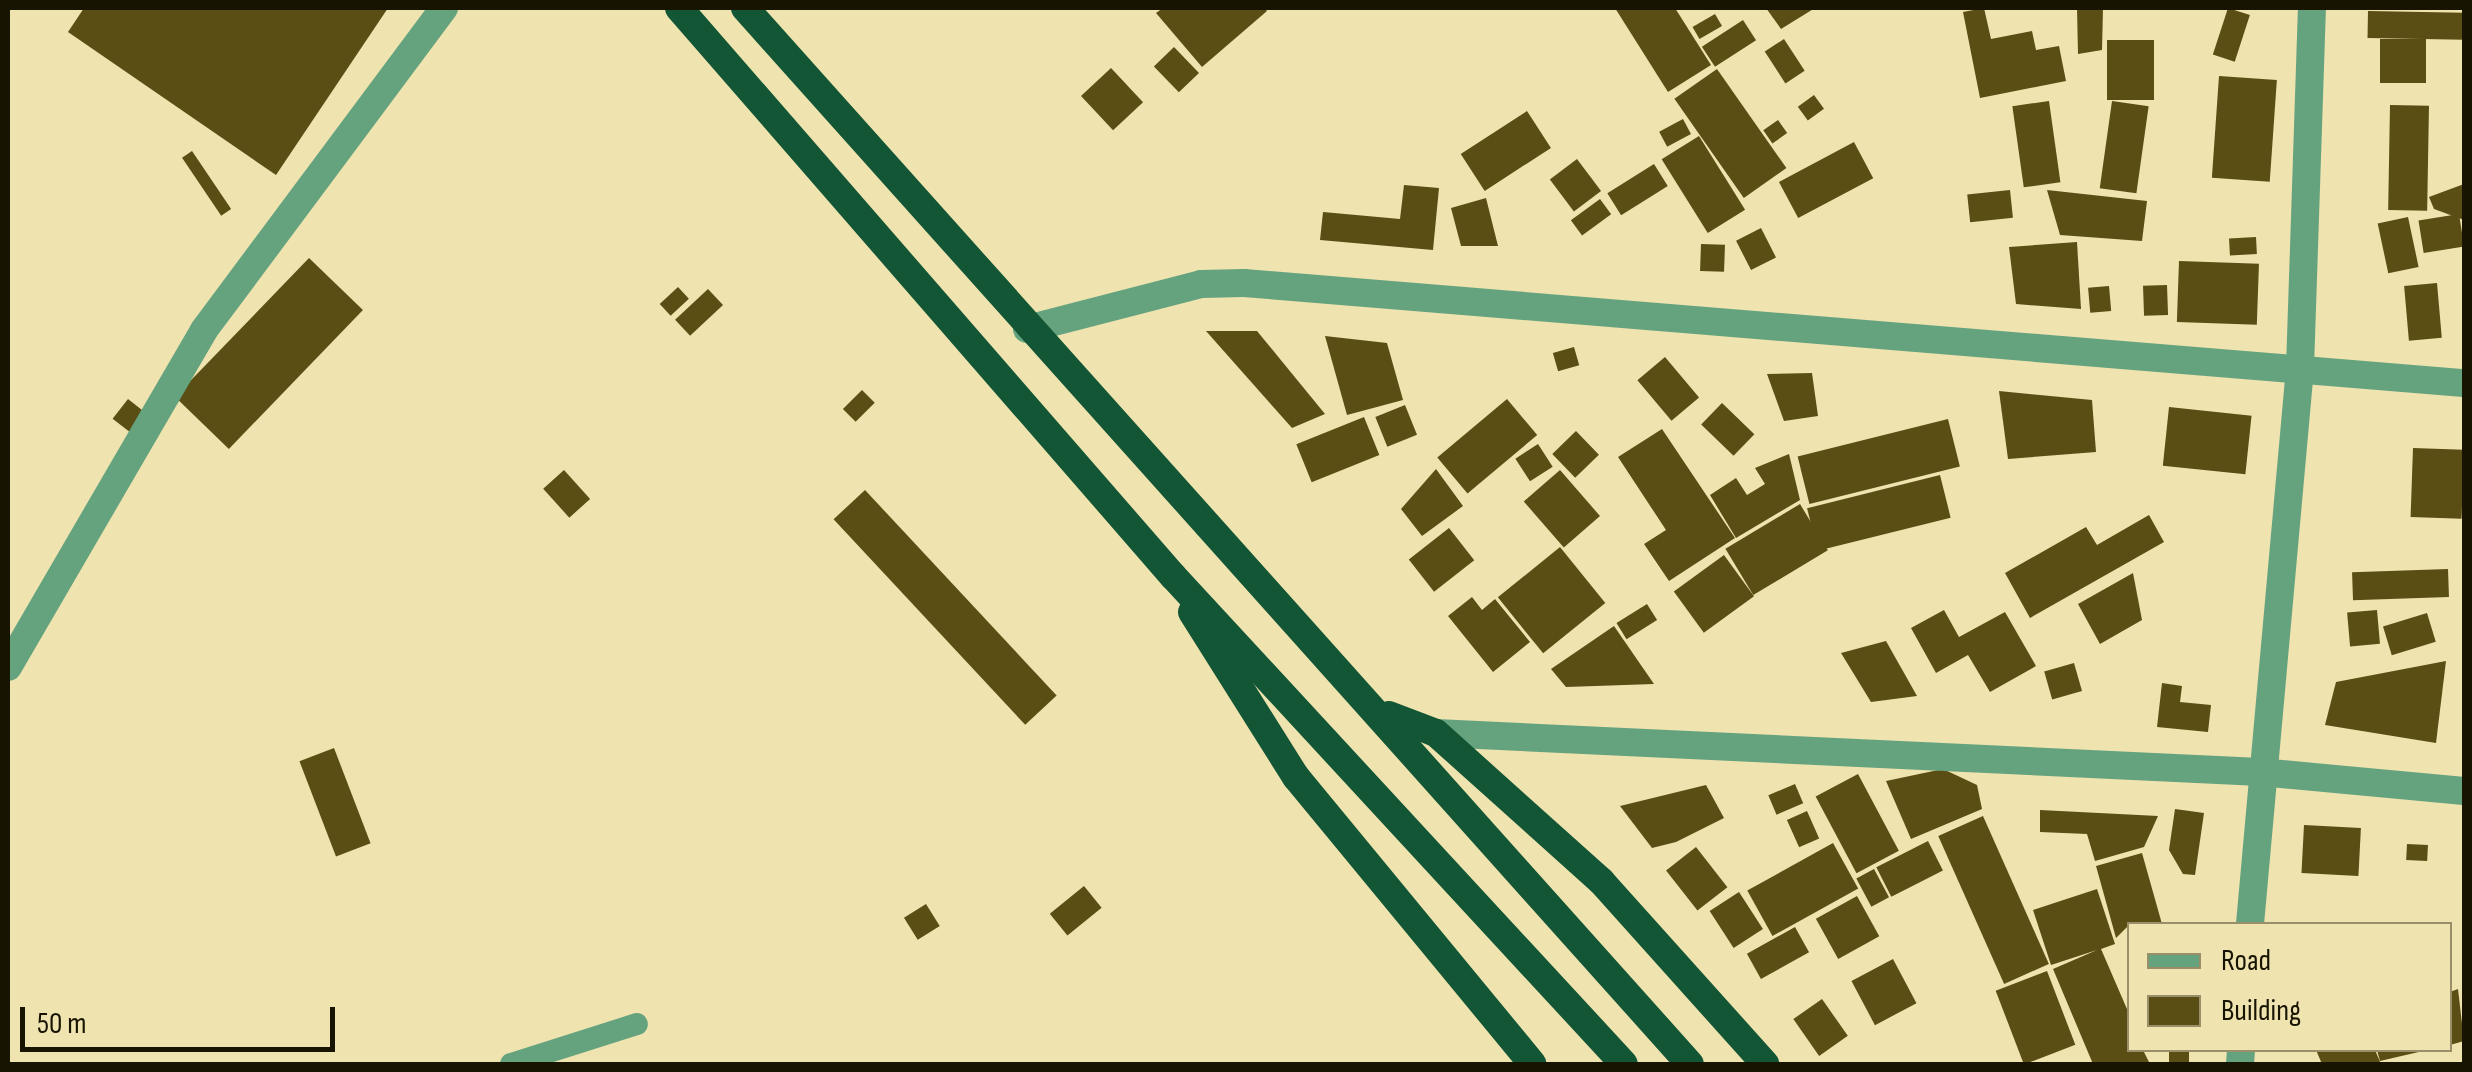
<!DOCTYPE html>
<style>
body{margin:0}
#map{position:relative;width:2472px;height:1072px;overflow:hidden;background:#efe3b0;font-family:"Sofia Sans Condensed",sans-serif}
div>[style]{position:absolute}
.building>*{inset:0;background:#5a4e14;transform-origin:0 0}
.service>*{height:22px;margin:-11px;padding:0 11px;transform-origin:11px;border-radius:11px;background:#65a37f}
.minor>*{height:28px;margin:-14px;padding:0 14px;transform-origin:14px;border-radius:14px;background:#65a37f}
.trunk>*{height:28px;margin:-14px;padding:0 14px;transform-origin:14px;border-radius:14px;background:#125635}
span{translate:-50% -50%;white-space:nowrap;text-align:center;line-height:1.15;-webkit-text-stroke:10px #efe3b0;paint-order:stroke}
.frame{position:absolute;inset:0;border:10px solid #181402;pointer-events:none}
.legend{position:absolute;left:2127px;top:922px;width:325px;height:130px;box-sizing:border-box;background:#efe3b0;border:2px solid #99906a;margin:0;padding:12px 18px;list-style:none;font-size:30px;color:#181402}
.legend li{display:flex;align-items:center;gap:20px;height:50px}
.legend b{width:50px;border:2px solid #99906a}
.scale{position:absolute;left:20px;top:1007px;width:315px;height:45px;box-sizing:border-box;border:5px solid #181402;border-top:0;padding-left:12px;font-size:30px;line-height:35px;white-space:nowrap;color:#181402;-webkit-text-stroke:8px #efe3b0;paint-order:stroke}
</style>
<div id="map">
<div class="building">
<div style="clip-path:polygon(84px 8px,388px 8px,276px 175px,68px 32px)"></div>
<div style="clip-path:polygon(1163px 8px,1264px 8px,1267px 11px,1202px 67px,1156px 13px)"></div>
<div style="clip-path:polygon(1615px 8px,1675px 8px,1711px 65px,1668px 92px)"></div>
<div style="clip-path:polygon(1766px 8px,1815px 8px,1781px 29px)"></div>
<div style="clip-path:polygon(1984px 8px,1991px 39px,2032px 31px,2036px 50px,2059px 46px,2066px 81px,1980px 98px,1963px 12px)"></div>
<div style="clip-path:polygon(2077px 8px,2103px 8px,2102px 50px,2078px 54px)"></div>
<div style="left:2228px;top:8px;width:23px;height:49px;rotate:18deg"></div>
<div style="left:2368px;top:11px;width:96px;height:27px;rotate:1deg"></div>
<div style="left:1715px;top:14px;width:14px;height:26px;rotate:60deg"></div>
<div style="left:1743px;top:20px;width:24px;height:49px;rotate:57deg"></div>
<div style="left:1784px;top:39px;width:38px;height:23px;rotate:57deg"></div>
<div style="left:2380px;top:39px;width:46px;height:44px"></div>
<div style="left:2107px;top:40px;width:47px;height:60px"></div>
<div style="left:1174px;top:47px;width:36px;height:28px;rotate:46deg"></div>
<div style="left:1111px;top:68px;width:47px;height:41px;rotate:47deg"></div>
<div style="left:1717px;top:69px;width:121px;height:52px;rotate:55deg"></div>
<div style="left:2219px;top:76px;width:58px;height:102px;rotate:4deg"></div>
<div style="left:1814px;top:95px;width:17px;height:20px;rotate:54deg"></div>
<div style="left:2049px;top:101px;width:82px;height:37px;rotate:82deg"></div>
<div style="left:2112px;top:101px;width:37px;height:88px;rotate:8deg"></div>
<div style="left:2390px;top:105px;width:39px;height:105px;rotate:1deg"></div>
<div style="left:1527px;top:111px;width:44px;height:79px;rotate:57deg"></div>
<div style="left:1683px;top:119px;width:17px;height:27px;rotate:62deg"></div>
<div style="left:1778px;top:120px;width:16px;height:18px;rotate:55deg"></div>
<div style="left:1699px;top:136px;width:87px;height:44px;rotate:58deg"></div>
<div style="left:1854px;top:142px;width:41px;height:85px;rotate:62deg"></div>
<div style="left:192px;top:151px;width:70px;height:12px;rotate:56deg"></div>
<div style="left:1577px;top:159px;width:40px;height:34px;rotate:53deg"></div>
<div style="left:1654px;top:164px;width:26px;height:55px;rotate:58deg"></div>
<div style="clip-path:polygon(2464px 184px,2464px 220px,2434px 209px,2429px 197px)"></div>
<div style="clip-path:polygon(1404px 185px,1439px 188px,1433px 250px,1320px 240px,1323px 212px,1400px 219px)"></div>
<div style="left:2010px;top:190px;width:28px;height:43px;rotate:84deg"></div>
<div style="clip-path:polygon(2047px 190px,2147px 201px,2142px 241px,2060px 235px)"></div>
<div style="clip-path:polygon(1486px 198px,1498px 246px,1461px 246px,1451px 208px)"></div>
<div style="left:1600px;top:199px;width:19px;height:36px;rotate:54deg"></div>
<div style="left:2459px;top:214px;width:33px;height:41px;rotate:81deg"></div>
<div style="left:2408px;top:217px;width:51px;height:31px;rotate:78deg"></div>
<div style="left:1761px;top:228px;width:33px;height:28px;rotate:63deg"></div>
<div style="left:2256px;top:237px;width:17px;height:27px;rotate:87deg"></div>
<div style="clip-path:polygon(2077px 242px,2081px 309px,2016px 304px,2009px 247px)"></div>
<div style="left:1701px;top:244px;width:24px;height:27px;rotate:2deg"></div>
<div style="left:309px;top:258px;width:75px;height:193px;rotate:44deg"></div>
<div style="left:2179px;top:261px;width:80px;height:61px;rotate:2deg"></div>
<div style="left:2437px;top:283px;width:55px;height:33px;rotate:85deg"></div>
<div style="left:2167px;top:285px;width:30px;height:24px;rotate:88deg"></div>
<div style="left:2109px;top:286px;width:25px;height:21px;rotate:85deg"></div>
<div style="left:678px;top:287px;width:16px;height:25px;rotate:47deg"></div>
<div style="left:708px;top:289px;width:22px;height:45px;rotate:47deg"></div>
<div style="clip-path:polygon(1206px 331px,1257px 331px,1325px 414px,1292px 428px)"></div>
<div style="clip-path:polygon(1325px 336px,1387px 343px,1403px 400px,1347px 415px)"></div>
<div style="left:1574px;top:347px;width:19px;height:22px;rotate:74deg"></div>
<div style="left:1665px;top:357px;width:53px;height:36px;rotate:50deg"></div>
<div style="clip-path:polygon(1812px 373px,1818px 416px,1784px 421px,1767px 374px)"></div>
<div style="left:862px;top:390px;width:18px;height:27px;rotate:45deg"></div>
<div style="clip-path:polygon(1999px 391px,2092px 400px,2096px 452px,2008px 459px)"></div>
<div style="left:128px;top:399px;width:23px;height:25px;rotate:38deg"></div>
<div style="left:1507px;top:399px;width:47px;height:91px;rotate:50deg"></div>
<div style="left:1722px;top:403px;width:45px;height:30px;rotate:44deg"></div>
<div style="left:1405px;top:405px;width:32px;height:32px;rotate:68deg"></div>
<div style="left:2169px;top:407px;width:83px;height:59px;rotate:6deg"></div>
<div style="left:1364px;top:417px;width:41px;height:73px;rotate:68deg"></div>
<div style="left:1948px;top:419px;width:49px;height:155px;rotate:76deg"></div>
<div style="clip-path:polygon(1662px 429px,1735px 538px,1669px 581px,1644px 544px,1666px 530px,1618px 457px)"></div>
<div style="left:1576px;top:431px;width:33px;height:33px;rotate:46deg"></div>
<div style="left:1538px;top:444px;width:27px;height:27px;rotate:57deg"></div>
<div style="left:2413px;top:448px;width:51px;height:69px;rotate:2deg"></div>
<div style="clip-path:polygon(1789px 454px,1800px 500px,1736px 538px,1710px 495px,1736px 478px,1747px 495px,1765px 484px,1755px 468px)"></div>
<div style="clip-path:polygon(1436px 469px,1463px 506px,1422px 536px,1401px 509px)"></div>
<div style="left:564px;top:470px;width:39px;height:28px;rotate:48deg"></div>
<div style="left:1560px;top:470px;width:61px;height:48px;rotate:49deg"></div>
<div style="left:1940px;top:475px;width:44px;height:137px;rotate:76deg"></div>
<div style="left:865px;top:490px;width:281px;height:43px;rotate:47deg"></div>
<div style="left:1800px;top:504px;width:54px;height:87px;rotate:59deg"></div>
<div style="clip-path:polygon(2149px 515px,2164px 542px,2030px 618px,2005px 573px,2086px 527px,2097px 545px)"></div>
<div style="left:1449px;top:528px;width:41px;height:51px;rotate:52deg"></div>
<div style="left:1560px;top:547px;width:72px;height:80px;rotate:51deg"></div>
<div style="left:1724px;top:555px;width:51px;height:62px;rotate:54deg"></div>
<div style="left:2448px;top:569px;width:28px;height:96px;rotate:88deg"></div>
<div style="clip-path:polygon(2133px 573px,2142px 620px,2100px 644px,2078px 604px)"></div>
<div style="clip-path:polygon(1472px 597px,1482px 610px,1495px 599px,1530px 642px,1493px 672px,1448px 616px)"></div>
<div style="left:1647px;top:604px;width:19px;height:36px;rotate:58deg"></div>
<div style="clip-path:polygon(1944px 610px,1959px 637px,2005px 612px,2036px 666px,1990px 692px,1968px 655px,1936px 673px,1911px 628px)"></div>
<div style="left:2377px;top:610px;width:34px;height:30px;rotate:85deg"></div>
<div style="left:2427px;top:613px;width:30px;height:46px;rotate:73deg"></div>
<div style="clip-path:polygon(1614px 626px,1654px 684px,1566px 687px,1551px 669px)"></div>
<div style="clip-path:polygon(1886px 641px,1917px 696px,1871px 702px,1841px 653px)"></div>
<div style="clip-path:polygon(2446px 661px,2436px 743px,2325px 725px,2336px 682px)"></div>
<div style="left:2074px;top:663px;width:29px;height:31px;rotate:74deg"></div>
<div style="clip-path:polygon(2162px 683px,2182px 686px,2180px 702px,2211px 705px,2208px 732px,2157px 727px)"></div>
<div style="left:334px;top:748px;width:102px;height:37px;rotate:69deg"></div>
<div style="clip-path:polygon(1943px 769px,1977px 785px,1982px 809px,1911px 839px,1886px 781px)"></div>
<div style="left:1858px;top:774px;width:87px;height:48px;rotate:62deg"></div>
<div style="left:1795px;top:784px;width:21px;height:29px;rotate:67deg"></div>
<div style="clip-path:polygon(1706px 785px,1724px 818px,1676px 842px,1652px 848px,1620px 806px)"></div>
<div style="clip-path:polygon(2175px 809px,2204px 813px,2195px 875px,2183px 874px,2169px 850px)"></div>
<div style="clip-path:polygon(2040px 810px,2158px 816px,2144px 847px,2095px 861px,2087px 834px,2040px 832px)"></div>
<div style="left:1807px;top:811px;width:30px;height:22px;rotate:66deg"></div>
<div style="left:1983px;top:816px;width:162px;height:49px;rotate:66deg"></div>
<div style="left:2304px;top:825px;width:57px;height:48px;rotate:3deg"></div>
<div style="left:1928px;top:841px;width:33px;height:58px;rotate:63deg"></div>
<div style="left:1833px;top:843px;width:52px;height:98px;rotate:61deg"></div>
<div style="left:2407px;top:844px;width:21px;height:16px;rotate:3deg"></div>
<div style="left:1696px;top:847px;width:51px;height:38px;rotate:52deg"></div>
<div style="clip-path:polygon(2142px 853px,2162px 924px,2130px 924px,2116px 938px,2096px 866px)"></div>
<div style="left:1874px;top:869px;width:32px;height:20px;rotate:62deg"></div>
<div style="left:1084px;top:886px;width:28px;height:44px;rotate:51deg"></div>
<div style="clip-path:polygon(2097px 889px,2115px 944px,2101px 949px,2130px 1016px,2130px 1050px,2143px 1050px,2150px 1064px,2093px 1064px,2053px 969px,2097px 950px,2051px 965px,2033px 910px)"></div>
<div style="left:1739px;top:892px;width:44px;height:35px;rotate:57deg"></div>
<div style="left:1857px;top:896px;width:46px;height:47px;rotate:61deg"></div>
<div style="left:926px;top:904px;width:26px;height:26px;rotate:58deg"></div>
<div style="left:1795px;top:927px;width:29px;height:55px;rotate:61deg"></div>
<div style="left:1893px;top:959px;width:50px;height:47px;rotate:62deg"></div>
<div style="left:2047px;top:971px;width:79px;height:55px;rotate:69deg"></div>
<div style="clip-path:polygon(2458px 989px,2464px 1041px,2450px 1045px,2450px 992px)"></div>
<div style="left:1822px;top:999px;width:45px;height:35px;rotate:55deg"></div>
<div style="left:2169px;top:1050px;width:20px;height:14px"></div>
<div style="clip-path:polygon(2316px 1050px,2375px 1050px,2381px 1064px,2322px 1064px)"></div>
<div style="clip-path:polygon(2377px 1050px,2423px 1050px,2423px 1051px,2380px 1061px)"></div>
</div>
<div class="service">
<div style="left:511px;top:1064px;width:132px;rotate:-17.6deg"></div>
</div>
<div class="minor">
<div style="left:1027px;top:329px;width:180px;rotate:-14.5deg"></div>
<div style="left:1201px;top:284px;width:43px;rotate:-1.3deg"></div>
<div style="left:1244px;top:283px;width:1224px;rotate:4.69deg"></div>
<div style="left:8px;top:667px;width:390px;rotate:-59.8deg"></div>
<div style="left:204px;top:330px;width:402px;rotate:-53.3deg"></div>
<div style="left:1436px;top:733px;width:825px;rotate:2.71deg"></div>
<div style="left:2260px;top:772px;width:205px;rotate:5.3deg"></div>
<div style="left:2250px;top:924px;width:558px;rotate:-84.86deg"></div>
<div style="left:2300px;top:368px;width:360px;rotate:-88.1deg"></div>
<div style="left:2240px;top:1064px;width:14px;rotate:-86deg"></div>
</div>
<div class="trunk">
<div style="left:679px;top:8px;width:753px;rotate:48.99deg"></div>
<div style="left:1173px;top:576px;width:664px;rotate:47.26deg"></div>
<div style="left:745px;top:8px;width:1417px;rotate:48.18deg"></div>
<div style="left:1192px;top:612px;width:195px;rotate:57.8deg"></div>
<div style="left:1296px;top:777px;width:372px;rotate:50.5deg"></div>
<div style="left:1389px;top:715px;width:50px;rotate:21deg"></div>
<div style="left:1436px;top:733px;width:222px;rotate:41.9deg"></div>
<div style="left:1601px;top:881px;width:246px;rotate:48.1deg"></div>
</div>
<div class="frame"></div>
<ul class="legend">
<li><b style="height:12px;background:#65a37f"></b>Road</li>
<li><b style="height:28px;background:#5a4e14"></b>Building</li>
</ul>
<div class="scale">50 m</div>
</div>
